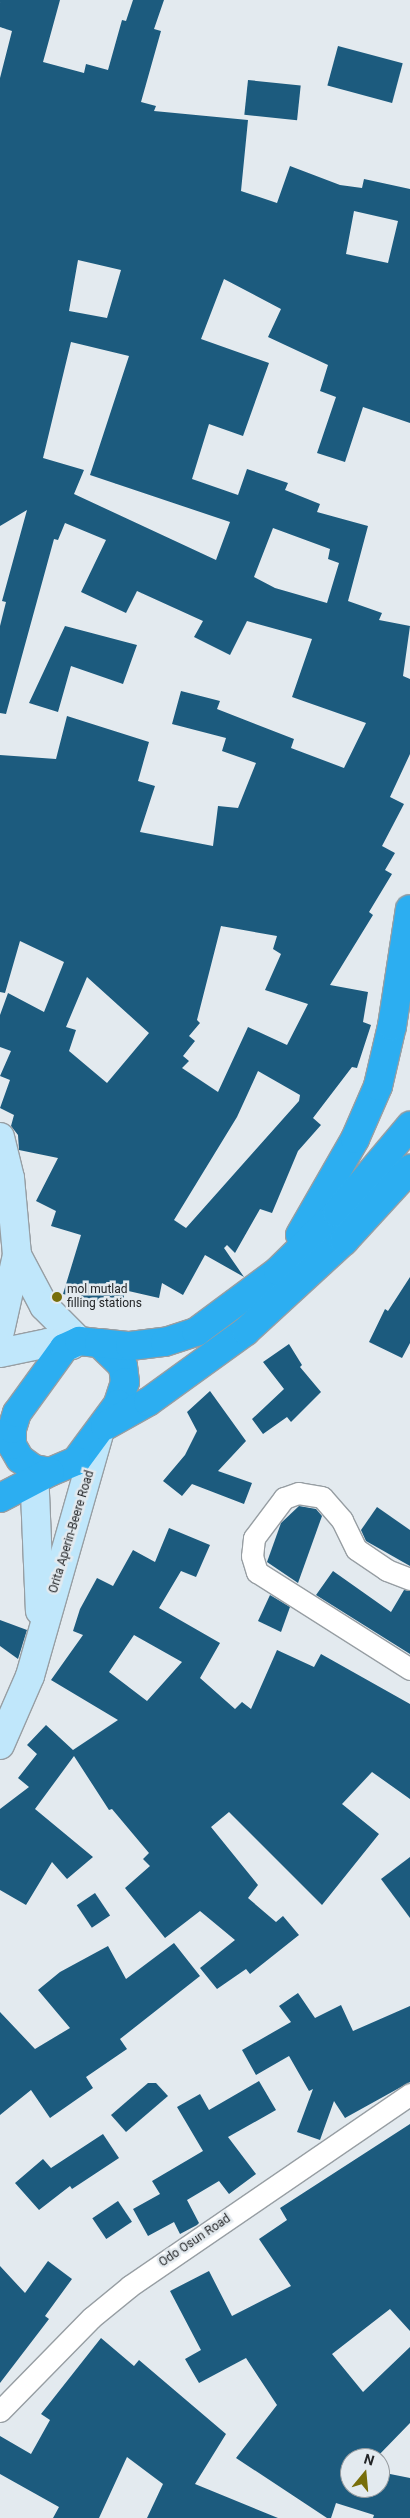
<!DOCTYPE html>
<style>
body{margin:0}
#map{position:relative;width:410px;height:2518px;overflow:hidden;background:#e3eaef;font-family:Roboto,sans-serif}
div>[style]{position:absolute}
.building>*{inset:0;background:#1c5b7e;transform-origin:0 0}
.roads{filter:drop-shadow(1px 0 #979ea3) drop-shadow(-1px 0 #979ea3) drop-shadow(0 1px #979ea3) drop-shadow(0 -1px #979ea3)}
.street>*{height:21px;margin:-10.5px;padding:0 10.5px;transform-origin:10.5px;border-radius:10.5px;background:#fff}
.secondary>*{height:28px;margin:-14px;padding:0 14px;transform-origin:14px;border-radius:14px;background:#c0e7fb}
.highway>*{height:28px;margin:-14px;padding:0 14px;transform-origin:14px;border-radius:14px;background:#2caef1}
.dots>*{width:14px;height:14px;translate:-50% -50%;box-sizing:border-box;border:2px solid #e3eaef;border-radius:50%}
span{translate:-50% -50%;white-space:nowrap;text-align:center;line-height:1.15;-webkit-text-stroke:5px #e3eaef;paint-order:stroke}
.poi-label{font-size:12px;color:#232527}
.left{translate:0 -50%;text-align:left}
.street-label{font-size:12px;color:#232527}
.north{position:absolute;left:340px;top:2448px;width:50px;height:50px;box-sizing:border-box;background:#e3eaef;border:1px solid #969b9f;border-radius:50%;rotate:17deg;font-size:14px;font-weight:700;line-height:20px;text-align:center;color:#232527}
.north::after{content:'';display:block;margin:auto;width:18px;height:22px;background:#786e0a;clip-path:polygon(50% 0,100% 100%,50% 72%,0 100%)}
</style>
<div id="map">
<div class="building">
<div style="clip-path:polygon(evenodd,0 0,60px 0,43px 62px,84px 73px,86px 64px,108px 70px,122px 20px,126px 21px,133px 0,164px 0,154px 29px,161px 31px,141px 102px,156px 106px,154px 111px,248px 120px,241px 191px,277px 203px,290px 166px,340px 185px,362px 188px,364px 179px,410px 189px,410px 423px,363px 407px,345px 462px,317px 453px,336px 397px,320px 391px,328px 365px,268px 337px,281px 309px,224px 279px,201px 339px,269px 363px,243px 436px,209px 424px,192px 479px,238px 495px,247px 469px,288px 483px,285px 490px,320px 504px,317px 512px,368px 526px,348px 601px,382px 613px,379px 620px,410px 626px,403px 676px,410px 679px,410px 754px,390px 797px,404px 804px,382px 846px,395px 853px,385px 870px,392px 874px,369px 912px,373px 915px,330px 985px,368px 992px,363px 1022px,371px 1025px,357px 1068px,352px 1067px,313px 1118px,321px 1125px,298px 1151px,272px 1213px,260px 1209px,235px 1253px,227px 1245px,224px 1248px,244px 1277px,205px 1255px,183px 1295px,162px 1283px,159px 1298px,124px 1290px,124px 1306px,87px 1305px,87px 1300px,63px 1294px,81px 1235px,51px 1226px,56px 1211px,36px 1201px,58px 1158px,19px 1150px,18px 1135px,11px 1126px,14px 1115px,0 1108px,10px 1080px,0 1076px,11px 1051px,0 1047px,0 1015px,8px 993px,44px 1012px,64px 962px,20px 941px,5px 993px,0 992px,0 755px,56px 759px,67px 716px,149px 742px,138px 781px,155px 786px,140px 832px,213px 846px,218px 806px,238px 808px,256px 763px,222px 751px,226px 738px,172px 724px,181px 691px,220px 701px,217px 709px,294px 739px,291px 748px,344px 768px,366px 723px,292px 697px,312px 639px,247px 621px,230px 655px,194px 637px,203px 621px,137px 591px,126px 613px,81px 592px,106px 540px,65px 523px,58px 540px,54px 539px,6px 714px,0 713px,0 626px,6px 602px,2px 601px,27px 510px,0 526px,0 78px,12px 31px,0 27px,0 0,354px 211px,398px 221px,388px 263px,346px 254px,354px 211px,0 0,78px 260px,121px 270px,107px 318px,69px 311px,78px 260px,0 0,71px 342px,129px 356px,90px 475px,230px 522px,216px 560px,74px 494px,84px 470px,43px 458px,71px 342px,0 0,273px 528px,330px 549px,328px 559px,339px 563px,327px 603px,275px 588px,254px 577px,273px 528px,0 0,221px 926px,277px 936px,273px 949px,281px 954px,265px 990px,308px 1004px,287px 1045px,248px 1027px,218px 1092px,182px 1068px,189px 1061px,183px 1056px,195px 1041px,189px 1036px,200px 1023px,197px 1020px,221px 926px,0 0,87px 977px,149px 1033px,107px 1083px,69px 1051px,76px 1030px,66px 1027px,87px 977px,0 0,258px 1071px,300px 1095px,299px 1101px,186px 1228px,174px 1220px,237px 1117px,258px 1071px)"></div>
<div style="left:338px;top:46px;width:67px;height:41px;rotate:15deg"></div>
<div style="left:248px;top:80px;width:53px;height:35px;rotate:6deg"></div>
<div style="clip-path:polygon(65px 626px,137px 645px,123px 684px,71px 666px,58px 712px,29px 703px)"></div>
<div style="clip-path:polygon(410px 1277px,410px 1343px,402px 1358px,369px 1342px,385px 1309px,388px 1311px)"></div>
<div style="clip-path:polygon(289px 1344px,302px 1365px,300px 1367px,321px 1392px,291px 1422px,287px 1417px,263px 1434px,252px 1419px,284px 1389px,263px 1362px)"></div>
<div style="clip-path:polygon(210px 1391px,246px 1441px,218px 1471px,252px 1483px,244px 1504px,192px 1484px,182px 1496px,163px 1481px,185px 1455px,197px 1431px,187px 1412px)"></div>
<div style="clip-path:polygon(299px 1506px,316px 1509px,322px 1516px,298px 1583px,267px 1562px,281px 1523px)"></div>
<div style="clip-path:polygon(377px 1507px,410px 1530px,410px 1566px,366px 1541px,361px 1530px)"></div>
<div style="clip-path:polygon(evenodd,169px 1528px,210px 1545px,196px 1577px,181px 1571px,159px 1608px,220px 1643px,200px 1678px,235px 1709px,242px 1702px,251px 1709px,277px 1650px,314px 1667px,321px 1654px,410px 1704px,410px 1799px,372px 1772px,342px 1804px,379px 1834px,322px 1905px,229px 1812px,211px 1827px,258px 1885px,248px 1898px,276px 1922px,283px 1916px,299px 1935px,250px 1974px,246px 1969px,217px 1989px,200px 1968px,235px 1940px,200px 1911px,165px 1938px,125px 1888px,150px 1866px,143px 1859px,149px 1853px,112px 1809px,109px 1810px,74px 1756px,35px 1809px,93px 1857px,67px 1879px,52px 1862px,26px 1905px,0 1890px,0 1809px,29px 1787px,18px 1778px,37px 1754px,27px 1745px,46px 1725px,73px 1750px,118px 1720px,51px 1680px,83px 1635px,73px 1631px,80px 1609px,97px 1578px,113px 1586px,133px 1550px,155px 1562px,169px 1528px,134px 1635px,182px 1662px,147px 1701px,109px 1672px,134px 1635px)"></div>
<div style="clip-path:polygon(333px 1571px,391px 1612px,404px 1590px,410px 1591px,410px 1654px,316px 1595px)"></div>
<div style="clip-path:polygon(270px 1595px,290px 1607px,281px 1632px,258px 1621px)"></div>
<div style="clip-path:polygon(0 1620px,27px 1630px,18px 1659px,0 1646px)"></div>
<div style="clip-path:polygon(410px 1857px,410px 1918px,381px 1879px)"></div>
<div style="left:95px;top:1893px;width:27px;height:22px;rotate:56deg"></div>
<div style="clip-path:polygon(174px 1943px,200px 1976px,120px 2039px,127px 2049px,86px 2077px,93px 2088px,50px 2118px,31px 2090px,0 2115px,0 2012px,35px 2049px,70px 2028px,38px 1990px,60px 1972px,108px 1946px,126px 1979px)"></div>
<div style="clip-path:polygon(298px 1993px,315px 2018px,341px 2005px,353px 2031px,410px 2006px,410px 2082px,345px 2118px,334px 2101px,320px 2140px,297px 2132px,313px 2089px,309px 2091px,289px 2056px,256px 2075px,242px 2050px,291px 2022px,279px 2006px)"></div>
<div style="clip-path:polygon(259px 2081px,276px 2110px,228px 2137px,256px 2174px,229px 2194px,219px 2181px,187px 2200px,199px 2223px,197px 2225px,180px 2234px,174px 2222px,148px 2236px,133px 2209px,160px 2194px,152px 2181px,203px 2151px,177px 2107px,200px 2094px,209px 2110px)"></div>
<div style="clip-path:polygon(148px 2083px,156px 2083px,168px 2096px,126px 2132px,111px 2115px)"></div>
<div style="clip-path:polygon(410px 2124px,410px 2331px,390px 2309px,332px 2354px,363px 2392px,410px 2347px,410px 2423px,376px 2458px,350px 2458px,350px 2488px,380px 2488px,380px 2472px,410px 2478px,410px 2518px,373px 2518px,374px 2515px,336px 2503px,331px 2518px,327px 2518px,236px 2458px,277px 2405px,246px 2358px,199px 2383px,185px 2359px,201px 2350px,170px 2291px,209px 2271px,232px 2316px,291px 2286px,259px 2239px,287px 2220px,280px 2208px)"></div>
<div style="clip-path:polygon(103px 2134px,119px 2158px,72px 2189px,70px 2186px,39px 2210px,15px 2183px,43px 2159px,51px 2168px)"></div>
<div style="left:118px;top:2201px;width:25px;height:31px;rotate:56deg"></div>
<div style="clip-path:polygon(48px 2261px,72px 2279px,45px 2316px,49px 2319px,0 2383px,0 2266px,25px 2293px)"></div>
<div style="clip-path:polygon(101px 2338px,134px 2366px,139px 2360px,226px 2434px,195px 2484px,278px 2518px,147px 2518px,163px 2484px,127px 2457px,99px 2518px,53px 2518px,59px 2507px,0 2474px,0 2436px,31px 2454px,50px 2420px,41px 2414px)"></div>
</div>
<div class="roads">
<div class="street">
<div style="left:410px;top:1579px;width:25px;rotate:-159deg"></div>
<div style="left:387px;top:1570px;width:37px;rotate:-146deg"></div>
<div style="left:356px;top:1549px;width:32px;rotate:-116deg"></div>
<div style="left:342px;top:1520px;width:30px;rotate:-131deg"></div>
<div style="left:322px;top:1497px;width:24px;rotate:-171deg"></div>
<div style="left:298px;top:1493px;width:15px;rotate:160deg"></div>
<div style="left:284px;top:1498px;width:50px;rotate:126.9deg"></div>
<div style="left:254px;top:1538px;width:18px;rotate:96deg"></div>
<div style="left:252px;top:1556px;width:17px;rotate:73deg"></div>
<div style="left:257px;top:1572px;width:181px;rotate:32.4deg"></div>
<div style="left:0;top:2411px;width:130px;rotate:-45.6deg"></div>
<div style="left:91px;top:2318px;width:50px;rotate:-39.4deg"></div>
<div style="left:130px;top:2286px;width:340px;rotate:-34.4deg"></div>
</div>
<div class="secondary">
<div style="left:0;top:1137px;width:42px;rotate:76.3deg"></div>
<div style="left:10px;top:1178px;width:77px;rotate:84.8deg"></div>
<div style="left:17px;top:1255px;width:78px;rotate:102.6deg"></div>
<div style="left:17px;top:1255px;width:58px;rotate:62.1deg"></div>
<div style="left:44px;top:1306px;width:49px;rotate:45deg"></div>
<div style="left:0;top:1353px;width:49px;rotate:-11.8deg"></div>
<div style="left:48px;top:1343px;width:24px;rotate:5deg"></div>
<div style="left:34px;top:1469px;width:142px;rotate:87.6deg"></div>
<div style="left:0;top:1745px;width:75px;rotate:-66.5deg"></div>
<div style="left:30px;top:1676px;width:253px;rotate:-74.1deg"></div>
</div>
<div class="highway">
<div style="left:300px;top:1235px;width:111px;rotate:-60.2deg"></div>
<div style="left:355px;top:1139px;width:58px;rotate:-66.5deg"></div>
<div style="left:378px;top:1086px;width:62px;rotate:-76.9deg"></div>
<div style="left:392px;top:1026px;width:118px;rotate:-81.3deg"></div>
<div style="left:99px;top:1343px;width:33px;rotate:44deg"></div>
<div style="left:123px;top:1366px;width:16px;rotate:83deg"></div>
<div style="left:125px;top:1382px;width:23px;rotate:108deg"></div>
<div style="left:118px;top:1404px;width:71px;rotate:126.4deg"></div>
<div style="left:76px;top:1461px;width:28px;rotate:157deg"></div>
<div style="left:50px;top:1472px;width:16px;rotate:-169deg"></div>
<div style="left:34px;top:1469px;width:17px;rotate:-144deg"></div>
<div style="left:20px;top:1459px;width:16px;rotate:-120deg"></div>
<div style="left:12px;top:1445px;width:16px;rotate:-90deg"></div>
<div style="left:12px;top:1429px;width:17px;rotate:-73deg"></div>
<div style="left:17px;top:1413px;width:80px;rotate:-54.1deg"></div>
<div style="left:64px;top:1348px;width:17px;rotate:-25deg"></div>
<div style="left:79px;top:1341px;width:20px;rotate:6deg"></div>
<div style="left:99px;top:1343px;width:31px;rotate:6deg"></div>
<div style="left:130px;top:1346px;width:35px;rotate:-7deg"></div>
<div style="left:165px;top:1342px;width:33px;rotate:-18deg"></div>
<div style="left:196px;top:1332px;width:102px;rotate:-36.6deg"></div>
<div style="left:278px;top:1271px;width:83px;rotate:-44.5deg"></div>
<div style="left:337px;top:1213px;width:114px;rotate:-50deg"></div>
<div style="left:105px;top:1426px;width:49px;rotate:-29.2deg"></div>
<div style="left:148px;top:1402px;width:121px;rotate:-35.9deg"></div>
<div style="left:246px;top:1331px;width:133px;rotate:-42.6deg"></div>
<div style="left:344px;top:1241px;width:98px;rotate:-47.5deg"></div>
<div style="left:0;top:1498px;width:56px;rotate:-27.5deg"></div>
</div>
</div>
<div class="dots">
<div style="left:57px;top:1297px;background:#786e0a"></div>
</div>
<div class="poi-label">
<span class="left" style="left:67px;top:1297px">mol mutlad<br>filling stations</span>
</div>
<div class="street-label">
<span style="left:72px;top:1532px;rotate:-73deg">Orita Aperin-Beere Road</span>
<span style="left:195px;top:2241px;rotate:-34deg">Odo Osun Road</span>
</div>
<div class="north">N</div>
</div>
